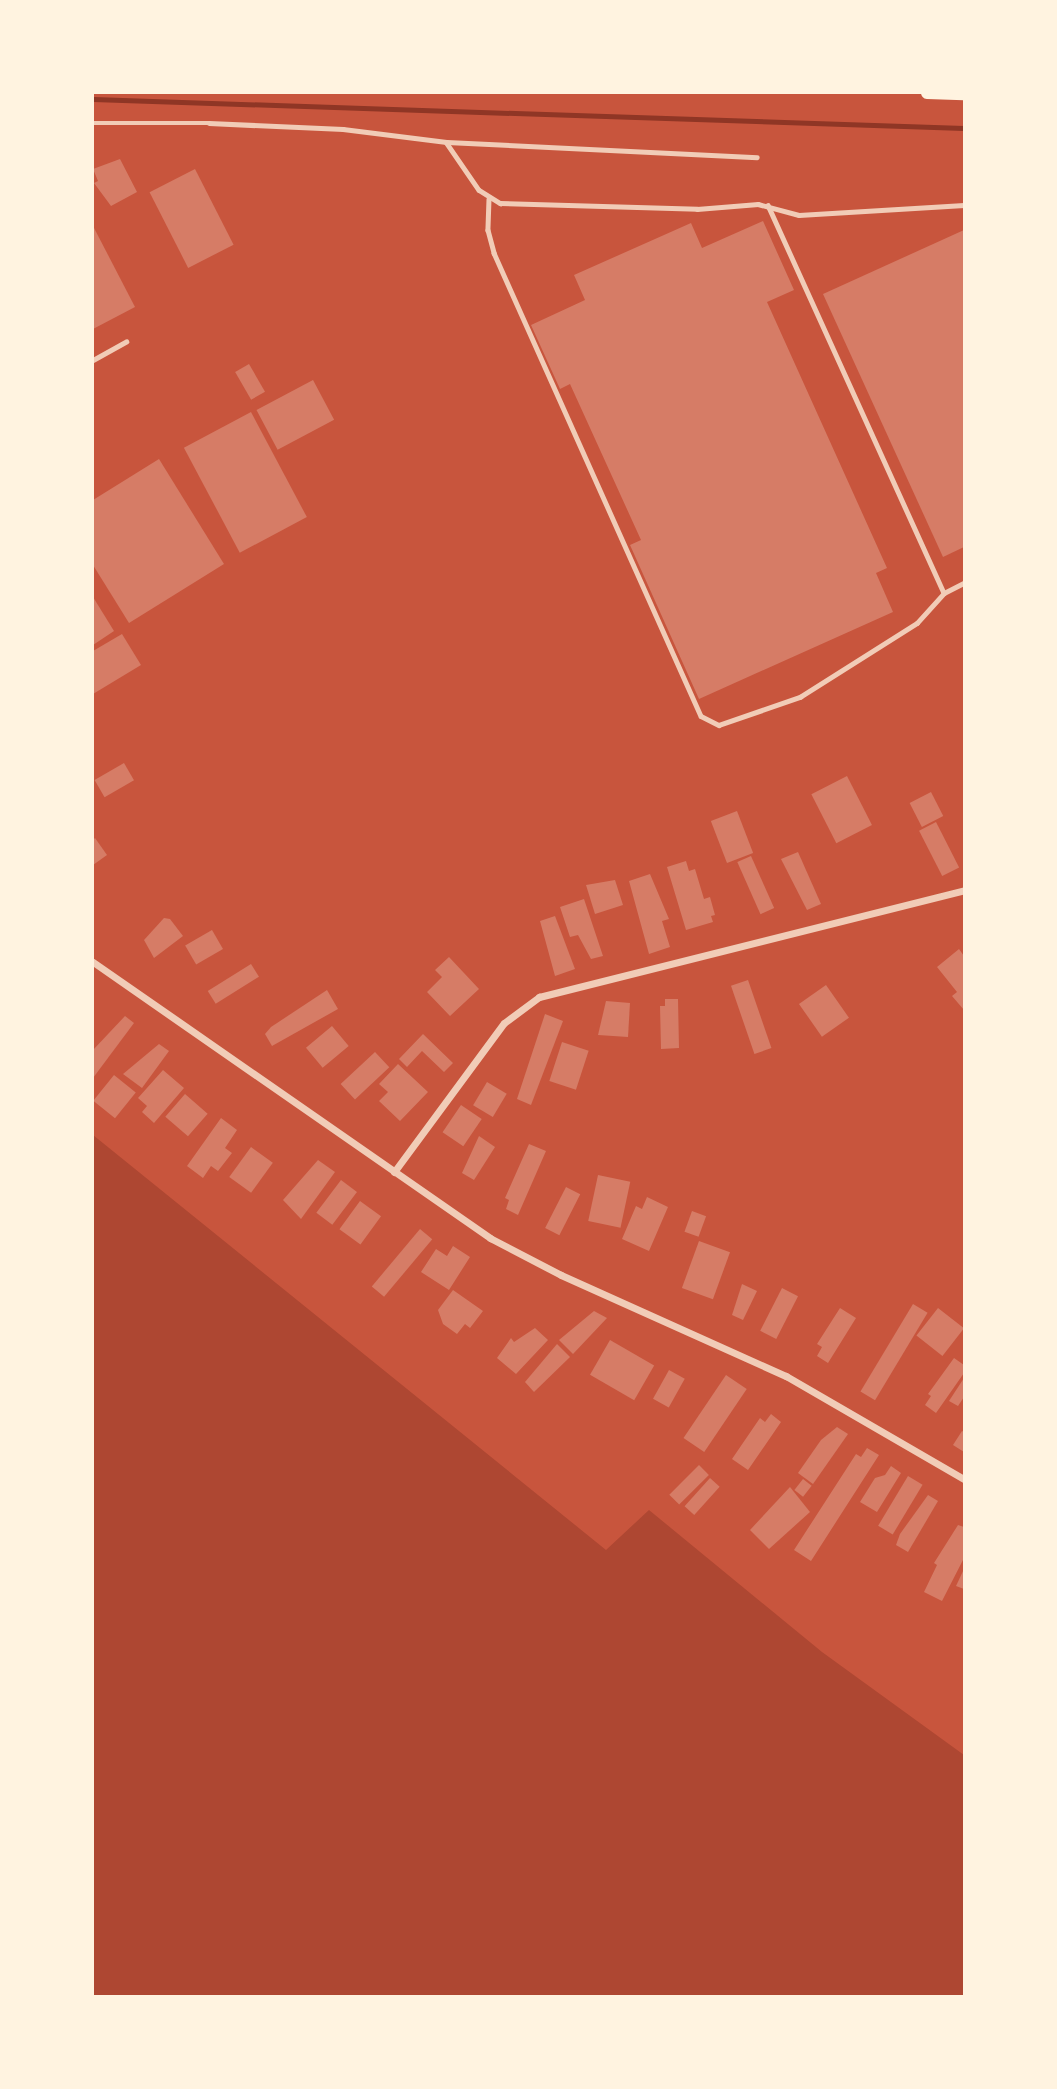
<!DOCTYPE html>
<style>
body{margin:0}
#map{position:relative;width:1057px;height:2089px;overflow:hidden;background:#c8553d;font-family:"Asap Condensed",sans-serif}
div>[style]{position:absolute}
.green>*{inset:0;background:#ae4732}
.stream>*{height:5px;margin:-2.5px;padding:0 2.5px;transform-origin:2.5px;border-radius:2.5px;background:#8f3625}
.building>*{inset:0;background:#d67c66;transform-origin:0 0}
.service>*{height:4.5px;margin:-2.25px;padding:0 2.25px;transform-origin:2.25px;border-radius:2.25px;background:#f1ccb7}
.minor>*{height:7px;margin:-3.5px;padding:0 3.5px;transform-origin:3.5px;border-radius:3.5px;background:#f1ccb7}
.primary>*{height:12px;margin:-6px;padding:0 6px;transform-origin:6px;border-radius:6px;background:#fff3e0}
span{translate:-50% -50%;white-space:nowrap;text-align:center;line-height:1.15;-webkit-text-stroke:5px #fff3e0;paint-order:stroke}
.frame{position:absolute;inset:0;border:94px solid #fff3e0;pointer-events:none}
</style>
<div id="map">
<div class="green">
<div style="clip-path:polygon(93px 1135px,606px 1550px,649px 1510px,822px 1652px,964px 1755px,964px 1996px,93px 1996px)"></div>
</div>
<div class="stream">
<div style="left:93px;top:99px;width:871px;rotate:1.91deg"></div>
</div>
<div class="building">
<div style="clip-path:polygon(120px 159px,137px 192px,111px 206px,94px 183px,98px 181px,93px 169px)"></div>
<div style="left:195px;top:169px;width:85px;height:51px;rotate:63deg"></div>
<div style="clip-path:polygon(763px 221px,794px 290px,767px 302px,887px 568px,876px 573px,893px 612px,699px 699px,630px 545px,641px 540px,570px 384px,560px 389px,531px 325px,585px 300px,574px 275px,691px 223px,702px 248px)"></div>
<div style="clip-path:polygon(93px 226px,135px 307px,93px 329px)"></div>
<div style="clip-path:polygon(964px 230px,964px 547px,943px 557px,823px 294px)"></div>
<div style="left:249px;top:364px;width:32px;height:16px;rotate:60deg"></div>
<div style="left:313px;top:380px;width:45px;height:64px;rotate:62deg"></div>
<div style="left:251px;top:412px;width:119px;height:76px;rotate:62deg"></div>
<div style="clip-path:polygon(159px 459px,224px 564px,129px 623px,93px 565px,93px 500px)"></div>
<div style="clip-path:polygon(93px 597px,114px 631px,93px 645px)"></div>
<div style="clip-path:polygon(122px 634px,141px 665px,93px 694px,93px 651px)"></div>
<div style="left:124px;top:763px;width:20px;height:34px;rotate:60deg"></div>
<div style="left:847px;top:776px;width:55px;height:40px;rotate:63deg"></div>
<div style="left:931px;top:792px;width:27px;height:24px;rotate:63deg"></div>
<div style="left:737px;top:811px;width:45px;height:28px;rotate:69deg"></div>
<div style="left:936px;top:822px;width:51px;height:19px;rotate:63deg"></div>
<div style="clip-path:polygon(95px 838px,107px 855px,93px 865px,93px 840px)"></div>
<div style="clip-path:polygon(798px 852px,821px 904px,807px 910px,781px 859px)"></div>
<div style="left:751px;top:856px;width:57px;height:15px;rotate:66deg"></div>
<div style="clip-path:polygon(686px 861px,689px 871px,695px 869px,704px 899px,710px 897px,715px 915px,711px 916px,713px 922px,686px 930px,667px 867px)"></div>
<div style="clip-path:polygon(650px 874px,669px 919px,662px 921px,670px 947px,649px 954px,629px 881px)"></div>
<div style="clip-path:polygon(615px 880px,623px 905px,595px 914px,586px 885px)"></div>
<div style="clip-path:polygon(584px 899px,603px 956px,591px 959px,578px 935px,570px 937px,560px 907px)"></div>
<div style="clip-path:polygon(555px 916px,575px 969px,555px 976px,540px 921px)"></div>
<div style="clip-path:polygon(164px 918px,170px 919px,183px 936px,154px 958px,144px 940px)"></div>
<div style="left:212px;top:930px;width:22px;height:31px;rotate:60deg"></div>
<div style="clip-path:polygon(959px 949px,964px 956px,964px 1010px,952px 996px,957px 992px,937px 967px)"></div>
<div style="clip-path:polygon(449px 957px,479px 989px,450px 1016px,427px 992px,442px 977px,435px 970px)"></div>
<div style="left:251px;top:964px;width:15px;height:51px;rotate:58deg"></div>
<div style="left:748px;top:980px;width:72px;height:18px;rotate:71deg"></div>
<div style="left:826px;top:985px;width:40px;height:33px;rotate:55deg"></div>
<div style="clip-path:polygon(327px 990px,338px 1009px,272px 1046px,265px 1034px,271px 1027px)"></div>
<div style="clip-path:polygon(665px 999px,678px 999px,679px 1048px,661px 1049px,660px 1006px,665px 1006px)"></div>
<div style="clip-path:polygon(606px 1001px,630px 1003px,628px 1037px,598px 1035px)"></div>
<div style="clip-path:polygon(545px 1014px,563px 1021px,531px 1105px,517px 1099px)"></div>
<div style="clip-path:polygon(125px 1016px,134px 1023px,93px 1078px,93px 1050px)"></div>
<div style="left:332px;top:1026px;width:26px;height:34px;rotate:50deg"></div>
<div style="clip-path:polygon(423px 1034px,453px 1063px,444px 1072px,422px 1051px,407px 1067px,399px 1059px)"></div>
<div style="left:562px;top:1042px;width:28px;height:41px;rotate:18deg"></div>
<div style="clip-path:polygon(159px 1044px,169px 1051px,142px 1088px,123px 1074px)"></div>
<div style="left:375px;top:1052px;width:21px;height:47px;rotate:47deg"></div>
<div style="clip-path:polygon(398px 1064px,428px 1092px,400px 1121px,379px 1101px,388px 1092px,379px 1084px)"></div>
<div style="clip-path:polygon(163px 1070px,184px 1088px,154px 1123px,142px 1112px,147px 1106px,138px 1098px)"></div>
<div style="left:114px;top:1075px;width:28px;height:33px;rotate:39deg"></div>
<div style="left:487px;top:1082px;width:23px;height:27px;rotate:31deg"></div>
<div style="left:185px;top:1094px;width:30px;height:30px;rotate:41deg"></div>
<div style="left:461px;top:1105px;width:25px;height:33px;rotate:34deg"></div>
<div style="clip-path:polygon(221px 1118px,237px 1130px,225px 1148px,232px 1153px,218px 1171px,211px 1166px,203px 1178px,187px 1166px)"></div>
<div style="clip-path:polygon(479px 1136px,495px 1147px,474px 1180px,462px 1173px)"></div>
<div style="clip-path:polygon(529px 1144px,546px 1151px,518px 1215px,506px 1209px,509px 1200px,505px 1198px)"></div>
<div style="left:251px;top:1147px;width:27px;height:37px;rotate:36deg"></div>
<div style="clip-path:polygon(318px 1160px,335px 1172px,301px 1219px,283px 1200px)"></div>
<div style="left:598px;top:1175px;width:33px;height:47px;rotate:12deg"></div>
<div style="left:341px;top:1180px;width:20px;height:41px;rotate:37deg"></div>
<div style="left:566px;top:1187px;width:16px;height:46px;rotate:27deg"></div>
<div style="clip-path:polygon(647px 1197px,668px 1207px,649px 1251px,622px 1239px,636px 1206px,642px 1209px)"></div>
<div style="left:360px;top:1201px;width:26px;height:35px;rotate:36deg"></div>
<div style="left:692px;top:1211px;width:15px;height:22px;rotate:20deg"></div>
<div style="left:420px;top:1229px;width:16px;height:75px;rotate:40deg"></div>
<div style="left:699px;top:1241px;width:33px;height:50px;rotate:20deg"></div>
<div style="clip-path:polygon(453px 1246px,470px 1257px,449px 1290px,421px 1272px,436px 1249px,447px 1256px)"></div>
<div style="clip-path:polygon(742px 1284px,757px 1291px,743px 1320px,732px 1315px)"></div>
<div style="left:782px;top:1288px;width:18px;height:48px;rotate:27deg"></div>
<div style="clip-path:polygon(453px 1290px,483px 1311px,470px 1328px,465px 1324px,457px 1334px,443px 1324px,438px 1310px)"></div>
<div style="left:913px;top:1304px;width:17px;height:102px;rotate:31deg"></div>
<div style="clip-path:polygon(840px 1308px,856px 1318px,828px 1363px,817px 1356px,822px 1347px,817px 1344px)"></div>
<div style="left:938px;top:1308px;width:33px;height:35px;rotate:38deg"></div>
<div style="clip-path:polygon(594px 1311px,607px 1318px,573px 1354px,559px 1340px)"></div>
<div style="clip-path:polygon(535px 1328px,548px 1340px,516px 1374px,497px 1358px,511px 1338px,514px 1342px)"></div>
<div style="left:610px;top:1340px;width:51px;height:40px;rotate:30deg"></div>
<div style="clip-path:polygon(557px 1344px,570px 1357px,534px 1392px,525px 1382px)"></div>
<div style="clip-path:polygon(954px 1358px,964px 1365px,964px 1373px,936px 1413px,925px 1405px,931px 1396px,928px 1394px)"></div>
<div style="left:669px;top:1370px;width:18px;height:33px;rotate:29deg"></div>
<div style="left:726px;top:1375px;width:25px;height:76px;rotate:34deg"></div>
<div style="clip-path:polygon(964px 1378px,964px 1397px,958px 1406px,949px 1401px)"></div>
<div style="clip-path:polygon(771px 1414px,781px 1422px,748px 1470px,732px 1459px,760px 1418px,765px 1422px)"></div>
<div style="clip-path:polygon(837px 1427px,848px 1434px,813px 1484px,798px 1473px,821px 1440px)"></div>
<div style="clip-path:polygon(962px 1431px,964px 1432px,964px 1452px,953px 1445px)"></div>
<div style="clip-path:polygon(867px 1448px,879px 1455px,811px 1561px,794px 1550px,856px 1454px,861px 1457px)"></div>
<div style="left:699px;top:1465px;width:14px;height:42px;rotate:45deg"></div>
<div style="clip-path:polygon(891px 1466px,901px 1473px,877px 1512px,860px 1502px,875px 1478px,885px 1475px)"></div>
<div style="left:908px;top:1476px;width:17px;height:58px;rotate:31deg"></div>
<div style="left:710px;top:1478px;width:13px;height:38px;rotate:42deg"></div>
<div style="left:803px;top:1479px;width:11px;height:14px;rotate:38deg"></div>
<div style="clip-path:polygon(790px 1487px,810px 1512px,769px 1549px,750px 1530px)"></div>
<div style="clip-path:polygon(928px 1495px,938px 1501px,908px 1552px,896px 1545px,900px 1534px)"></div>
<div style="clip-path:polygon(958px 1525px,964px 1527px,964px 1558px,942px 1601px,924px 1592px,937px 1565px,934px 1563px)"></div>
<div style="clip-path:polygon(964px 1569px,964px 1589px,956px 1586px)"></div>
</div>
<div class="service">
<div style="left:93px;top:123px;width:116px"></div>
<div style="left:209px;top:123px;width:134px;rotate:2.6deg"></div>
<div style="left:343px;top:129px;width:104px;rotate:7.2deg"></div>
<div style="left:446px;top:142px;width:58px;rotate:55.5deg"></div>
<div style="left:479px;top:190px;width:25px;rotate:32deg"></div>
<div style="left:500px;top:203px;width:197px;rotate:1.7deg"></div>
<div style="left:697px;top:209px;width:61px;rotate:-4.7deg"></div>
<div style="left:758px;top:204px;width:42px;rotate:15deg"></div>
<div style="left:799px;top:215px;width:165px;rotate:-3.5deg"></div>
<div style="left:447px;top:142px;width:310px;rotate:2.8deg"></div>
<div style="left:489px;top:199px;width:31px;rotate:92deg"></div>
<div style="left:488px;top:230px;width:24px;rotate:75deg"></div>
<div style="left:494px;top:253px;width:507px;rotate:65.91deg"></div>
<div style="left:701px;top:716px;width:20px;rotate:27deg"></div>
<div style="left:719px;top:725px;width:86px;rotate:-19.1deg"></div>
<div style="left:800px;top:697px;width:138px;rotate:-32.3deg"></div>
<div style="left:917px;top:623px;width:40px;rotate:-48deg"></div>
<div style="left:944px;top:593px;width:22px;rotate:-27deg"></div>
<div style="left:768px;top:205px;width:426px;rotate:65.6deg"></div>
<div style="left:93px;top:360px;width:38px;rotate:-29deg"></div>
</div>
<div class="minor">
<div style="left:93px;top:962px;width:484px;rotate:34.8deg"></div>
<div style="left:490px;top:1238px;width:80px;rotate:27.5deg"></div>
<div style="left:561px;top:1275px;width:247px;rotate:24.2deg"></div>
<div style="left:786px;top:1376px;width:206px;rotate:30.1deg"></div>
<div style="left:394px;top:1172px;width:185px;rotate:-53.6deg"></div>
<div style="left:504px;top:1023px;width:44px;rotate:-36.6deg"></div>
<div style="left:539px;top:997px;width:438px;rotate:-14.1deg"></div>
</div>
<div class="primary">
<div style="left:927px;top:93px;width:37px;rotate:2deg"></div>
</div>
<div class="frame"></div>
</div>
